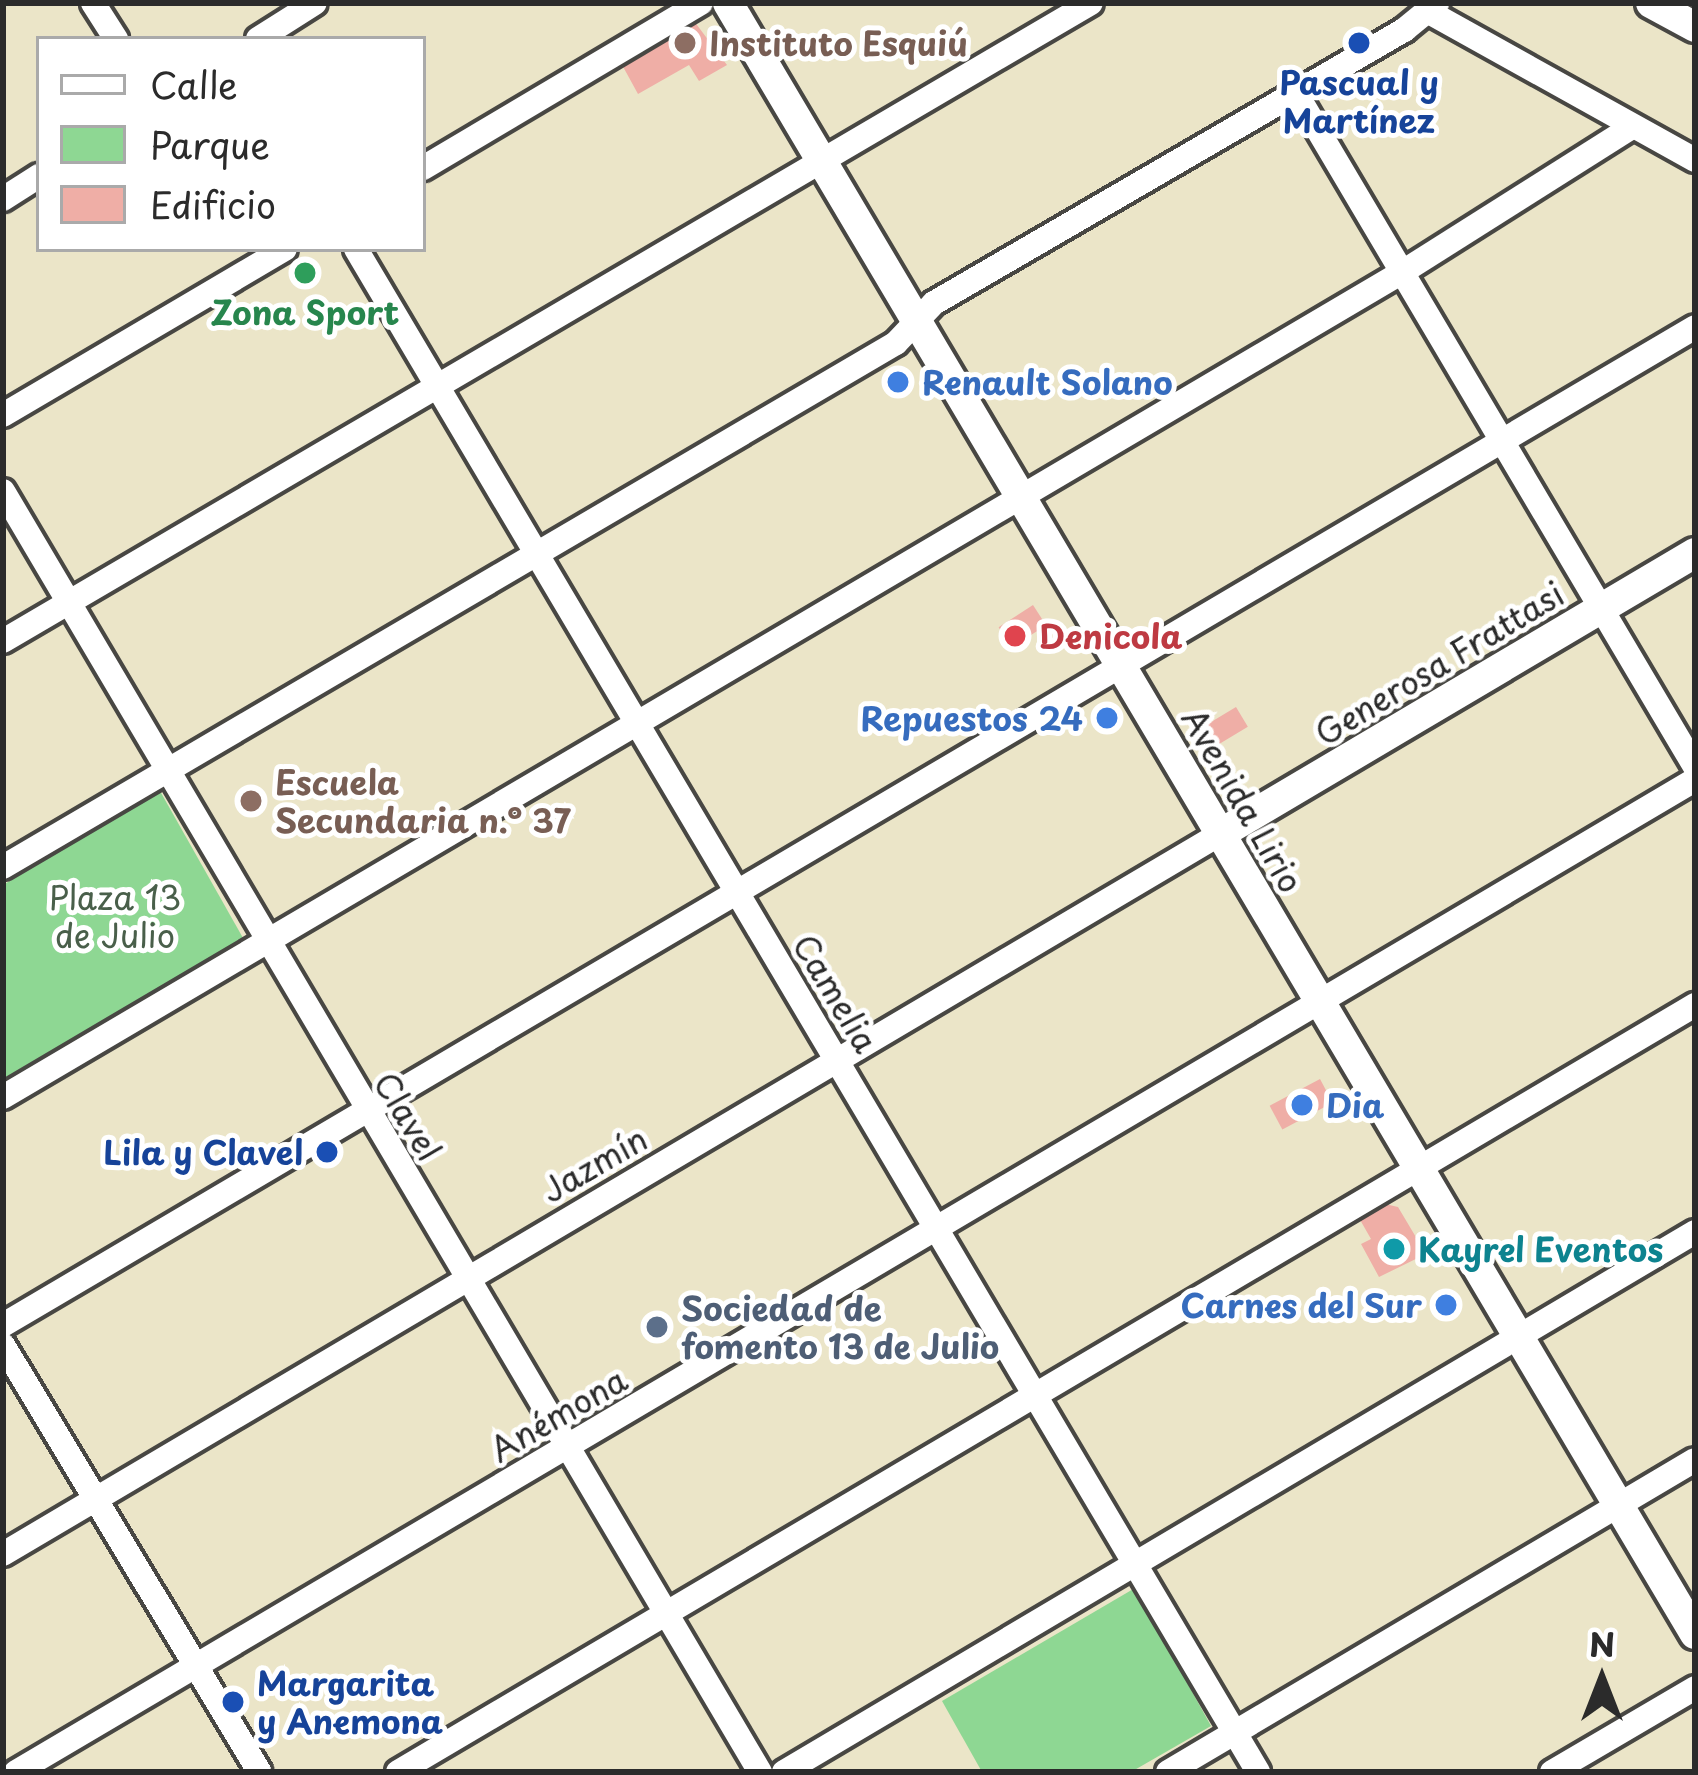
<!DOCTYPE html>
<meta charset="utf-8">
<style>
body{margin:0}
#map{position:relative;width:1698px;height:1775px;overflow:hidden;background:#ebe5c8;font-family:"Playpen Sans",sans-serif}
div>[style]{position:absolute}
.green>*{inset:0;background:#8ed793}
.building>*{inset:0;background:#efaea6;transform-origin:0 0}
.roads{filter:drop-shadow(3px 0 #484743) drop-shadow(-3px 0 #484743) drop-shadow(0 3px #484743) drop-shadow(0 -3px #484743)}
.minor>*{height:24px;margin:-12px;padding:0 12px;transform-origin:12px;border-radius:12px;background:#fff}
.major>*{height:30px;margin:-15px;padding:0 15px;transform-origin:15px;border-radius:15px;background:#fff}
.dots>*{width:33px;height:33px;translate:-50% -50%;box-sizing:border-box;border:6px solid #fff;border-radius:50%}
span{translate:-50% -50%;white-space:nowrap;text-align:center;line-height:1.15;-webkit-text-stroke:10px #fff;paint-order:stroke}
.education-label{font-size:33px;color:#785e54;font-weight:700}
.left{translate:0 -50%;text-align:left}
.transit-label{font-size:33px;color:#164399;font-weight:700}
.right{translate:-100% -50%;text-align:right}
.leisure-label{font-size:33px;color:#27864d;font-weight:700}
.shop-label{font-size:33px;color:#366cbe;font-weight:700}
.health-label{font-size:33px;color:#be3a42;font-weight:700}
.street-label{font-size:33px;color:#2b2b2b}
.park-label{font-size:33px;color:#495f4a}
.culture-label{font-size:33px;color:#0d838f;font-weight:700}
.service-label{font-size:33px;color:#4e5e75;font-weight:700}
.frame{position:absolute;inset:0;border:6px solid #2b2b2b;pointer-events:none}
.legend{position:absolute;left:36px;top:36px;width:390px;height:216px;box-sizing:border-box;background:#fff;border:3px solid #aaa;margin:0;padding:15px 21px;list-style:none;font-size:36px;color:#2b2b2b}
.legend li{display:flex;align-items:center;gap:24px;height:60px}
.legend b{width:60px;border:3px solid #aaa}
.north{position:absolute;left:1542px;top:1619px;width:120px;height:120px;-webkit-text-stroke:9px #fff;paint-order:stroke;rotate:0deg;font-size:33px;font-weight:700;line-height:48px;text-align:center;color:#2b2b2b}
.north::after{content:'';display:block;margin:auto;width:42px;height:54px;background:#2b2b2b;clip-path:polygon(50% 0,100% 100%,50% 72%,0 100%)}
</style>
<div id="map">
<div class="green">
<div style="clip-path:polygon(160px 791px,243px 938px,3px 1079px,3px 885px)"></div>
<div style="clip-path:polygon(1135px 1588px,1211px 1726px,1131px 1772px,982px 1772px,942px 1701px)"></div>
</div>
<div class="building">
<div style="clip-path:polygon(694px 21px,727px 65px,699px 81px,689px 65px,638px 94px,621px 63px)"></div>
<div style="left:1033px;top:605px;width:24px;height:41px;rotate:57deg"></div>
<div style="left:1236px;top:707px;width:23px;height:47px;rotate:59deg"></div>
<div style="left:1320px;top:1079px;width:27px;height:57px;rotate:62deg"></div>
<div style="clip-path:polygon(1385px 1204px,1398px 1207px,1426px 1254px,1379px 1277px,1361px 1244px,1371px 1239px,1359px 1218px)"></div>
</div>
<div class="roads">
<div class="minor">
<div style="left:93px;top:3px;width:43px;rotate:57.4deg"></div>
<div style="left:1429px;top:12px;width:304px;rotate:29.1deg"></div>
<div style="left:258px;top:39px;width:67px;rotate:-32.3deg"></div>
<div style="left:1296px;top:93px;width:783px;rotate:59.37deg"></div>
<div style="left:423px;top:168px;width:323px;rotate:-30.7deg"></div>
<div style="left:3px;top:199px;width:43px;rotate:-32.6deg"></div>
<div style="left:356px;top:249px;width:1770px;rotate:59.36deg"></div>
<div style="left:3px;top:415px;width:327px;rotate:-30.5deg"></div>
<div style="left:3px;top:491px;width:1488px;rotate:59.42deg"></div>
<div style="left:3px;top:641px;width:1261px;rotate:-30.39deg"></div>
<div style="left:3px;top:867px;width:1035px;rotate:-30.4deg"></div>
<div style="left:896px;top:343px;width:55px;rotate:-46.5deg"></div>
<div style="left:934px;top:303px;width:544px;rotate:-30.15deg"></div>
<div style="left:1404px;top:30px;width:43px;rotate:-39.3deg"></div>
<div style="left:3px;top:1097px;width:1623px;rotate:-30.52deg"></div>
<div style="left:1401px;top:273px;width:273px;rotate:-32.3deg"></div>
<div style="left:3px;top:1325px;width:1964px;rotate:-30.53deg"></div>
<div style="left:3px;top:1345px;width:498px;rotate:59deg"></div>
<div style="left:3px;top:1554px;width:1414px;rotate:-30.61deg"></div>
<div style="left:16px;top:1772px;width:1950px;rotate:-30.58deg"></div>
<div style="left:398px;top:1772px;width:1507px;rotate:-30.6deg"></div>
<div style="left:784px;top:1772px;width:1059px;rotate:-30.66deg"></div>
<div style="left:1168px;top:1772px;width:612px;rotate:-30.63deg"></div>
<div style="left:1552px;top:1772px;width:166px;rotate:-30.4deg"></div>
</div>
<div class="major">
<div style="left:728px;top:3px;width:1896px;rotate:59.34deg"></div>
<div style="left:1651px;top:3px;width:50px;rotate:28.6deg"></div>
<div style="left:1220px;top:834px;width:552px;rotate:-30.61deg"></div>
</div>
</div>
<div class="dots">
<div style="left:685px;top:43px;background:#8d6e63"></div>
<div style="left:1359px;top:43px;background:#1a4fb4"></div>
<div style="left:305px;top:273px;background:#2e9e5b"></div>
<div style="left:898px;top:382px;background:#3f7fe0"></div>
<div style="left:1015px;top:636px;background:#e0444e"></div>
<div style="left:1107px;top:718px;background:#3f7fe0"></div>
<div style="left:251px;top:801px;background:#8d6e63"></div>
<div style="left:1302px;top:1105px;background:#3f7fe0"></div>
<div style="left:327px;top:1152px;background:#1a4fb4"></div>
<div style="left:1394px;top:1249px;background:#0f9aa8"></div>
<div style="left:1446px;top:1305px;background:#3f7fe0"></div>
<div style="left:657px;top:1327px;background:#5c6f8a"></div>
<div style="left:233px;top:1702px;background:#1a4fb4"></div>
</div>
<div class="education-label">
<span class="left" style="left:709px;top:43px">Instituto Esquiú</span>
<span class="left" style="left:275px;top:801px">Escuela<br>Secundaria n.° 37</span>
</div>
<div class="transit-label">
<span style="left:1359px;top:101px">Pascual y<br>Martínez</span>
<span class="right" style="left:303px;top:1152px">Lila y Clavel</span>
<span class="left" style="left:257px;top:1702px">Margarita<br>y Anemona</span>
</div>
<div class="leisure-label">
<span style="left:305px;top:312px">Zona Sport</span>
</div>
<div class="shop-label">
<span class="left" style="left:922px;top:382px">Renault Solano</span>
<span class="right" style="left:1083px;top:718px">Repuestos 24</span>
<span class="left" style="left:1326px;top:1105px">Dia</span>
<span class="right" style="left:1422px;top:1305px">Carnes del Sur</span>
</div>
<div class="health-label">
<span class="left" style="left:1039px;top:636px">Denicola</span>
</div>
<div class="street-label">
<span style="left:1439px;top:663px;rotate:-31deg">Generosa Frattasi</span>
<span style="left:1243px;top:800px;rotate:60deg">Avenida Lirio</span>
<span style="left:836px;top:993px;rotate:59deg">Camelia</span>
<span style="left:408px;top:1116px;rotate:59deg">Clavel</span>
<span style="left:594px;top:1164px;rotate:-30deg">Jazmín</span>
<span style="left:558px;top:1414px;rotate:-30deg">Anémona</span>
</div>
<div class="park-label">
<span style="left:115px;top:916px">Plaza 13<br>de Julio</span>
</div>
<div class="culture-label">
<span class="left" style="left:1418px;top:1249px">Kayrel Eventos</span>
</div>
<div class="service-label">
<span class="left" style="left:681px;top:1327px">Sociedad de<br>fomento 13 de Julio</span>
</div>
<div class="frame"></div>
<ul class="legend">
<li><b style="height:15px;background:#fff"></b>Calle</li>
<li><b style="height:33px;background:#8ed793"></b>Parque</li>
<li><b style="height:33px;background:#efaea6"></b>Edificio</li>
</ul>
<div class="north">N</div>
</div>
